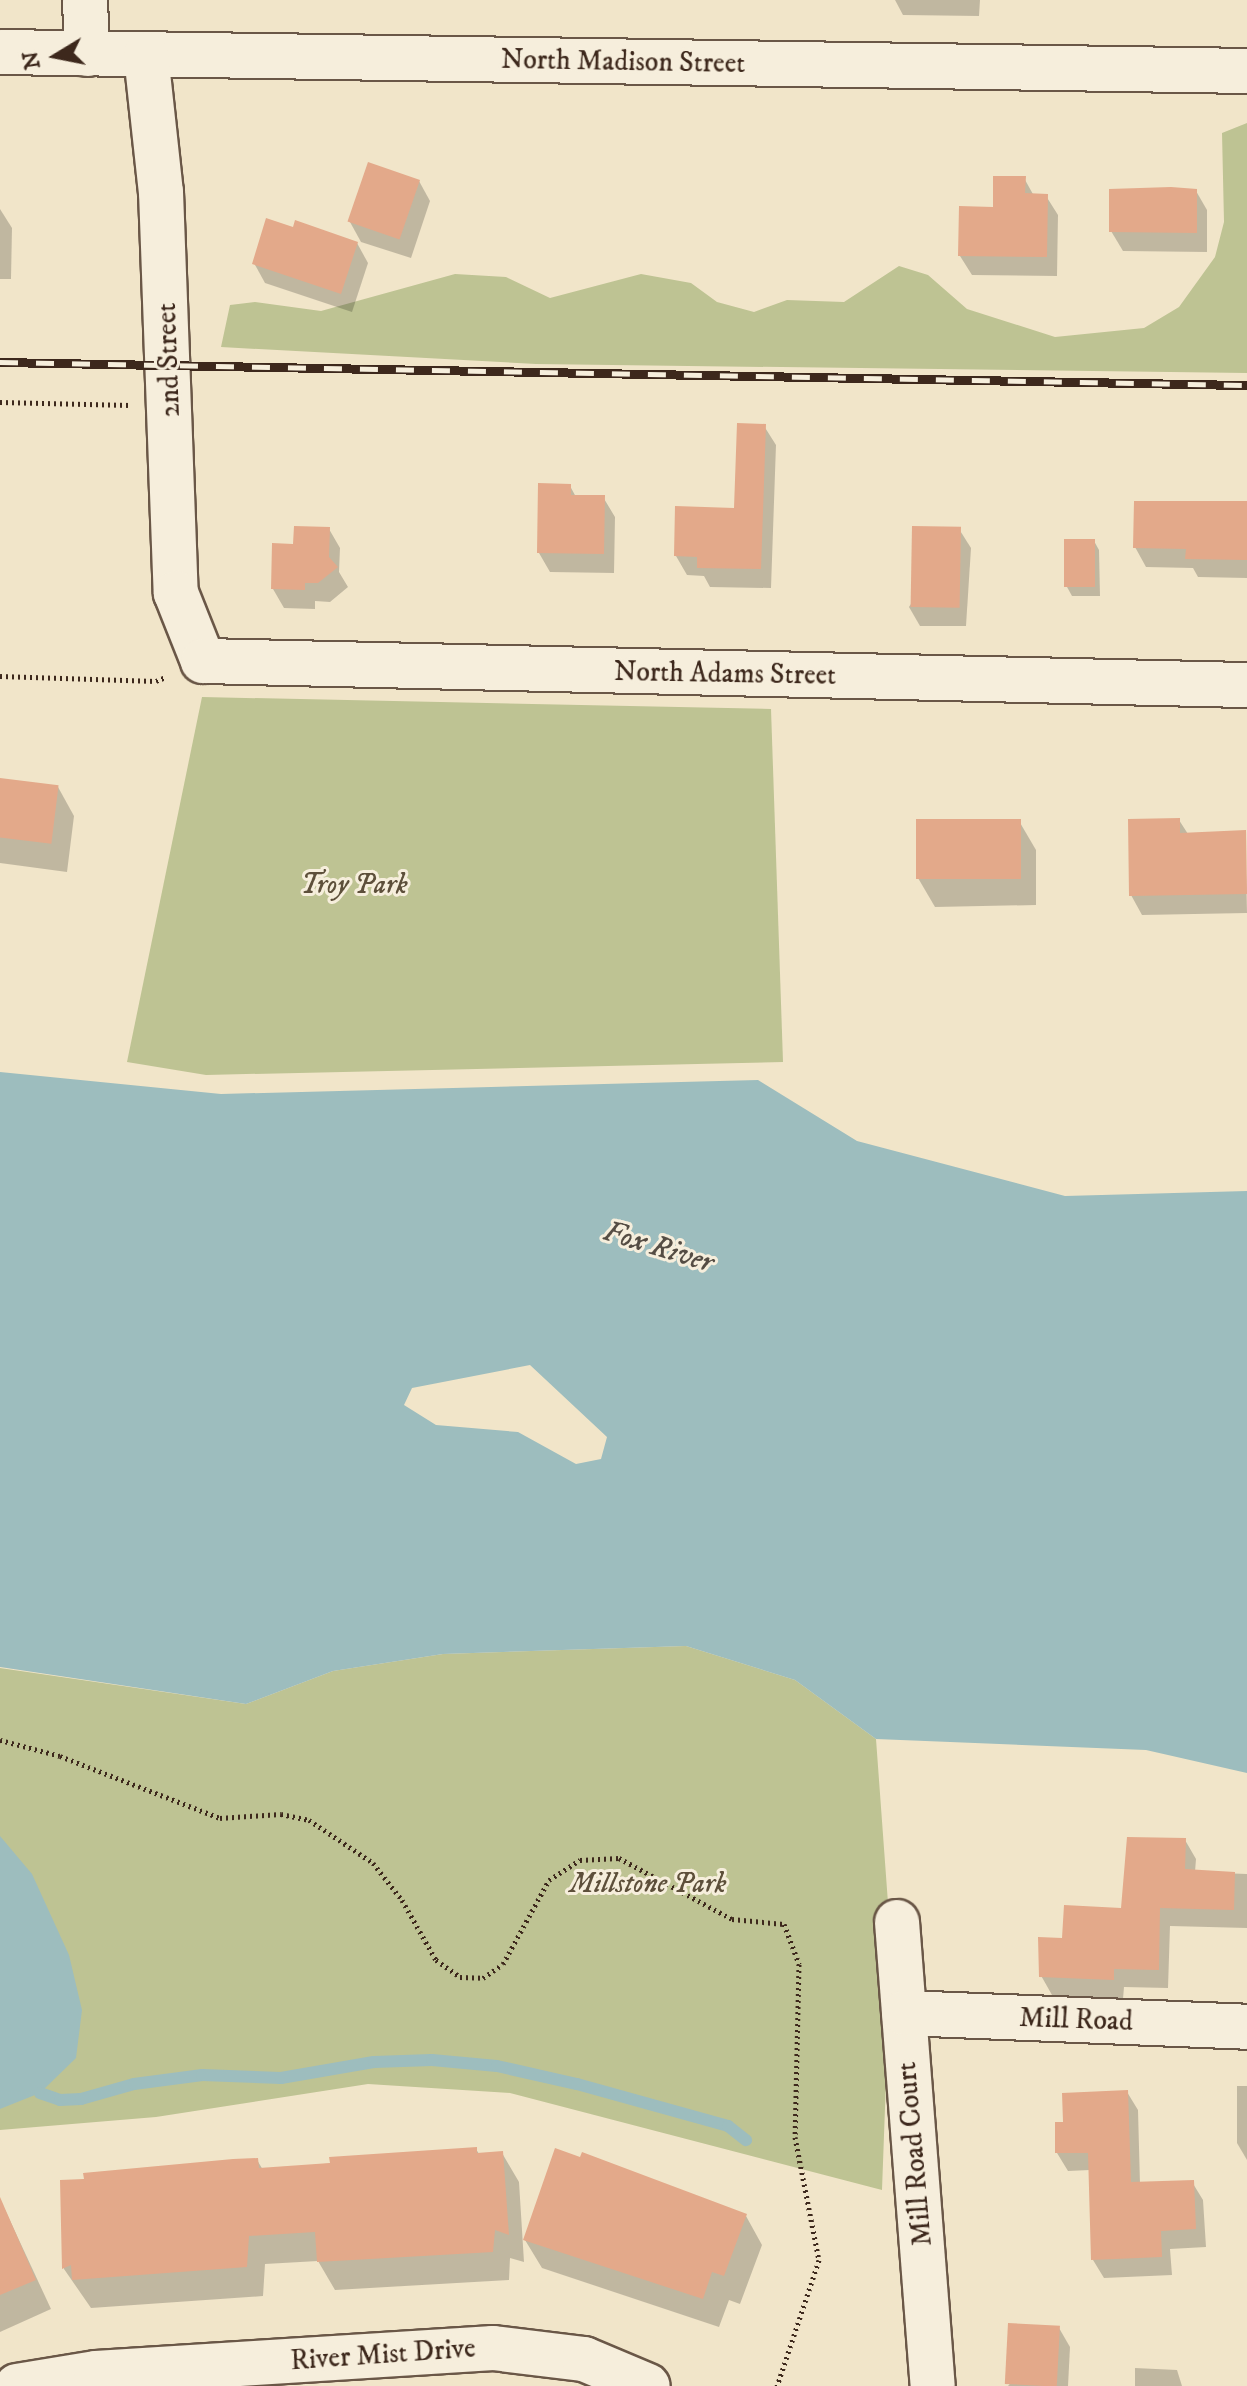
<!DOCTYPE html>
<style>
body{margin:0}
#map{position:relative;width:1247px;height:2386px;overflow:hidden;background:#f1e5c9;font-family:"IM FELL DW Pica",serif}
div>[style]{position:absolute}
.green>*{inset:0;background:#bec393}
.water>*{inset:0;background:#9dbdbe}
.shadow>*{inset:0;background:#0003}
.stream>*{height:12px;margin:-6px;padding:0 6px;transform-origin:6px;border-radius:6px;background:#9dbdbe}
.building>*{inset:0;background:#e3a98a;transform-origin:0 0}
.path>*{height:5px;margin-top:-2.5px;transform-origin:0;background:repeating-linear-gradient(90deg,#3d281c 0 2px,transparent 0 6px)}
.roads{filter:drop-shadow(2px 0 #6a5747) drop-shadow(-2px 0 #6a5747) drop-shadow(0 2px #6a5747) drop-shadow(0 -2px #6a5747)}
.minor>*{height:44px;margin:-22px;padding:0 22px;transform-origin:22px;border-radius:22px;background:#f6eedc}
.rail>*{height:9px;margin-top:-4.5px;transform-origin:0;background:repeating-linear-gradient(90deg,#f6eedc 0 18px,#3d281c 0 36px);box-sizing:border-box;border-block:2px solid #3d281c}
span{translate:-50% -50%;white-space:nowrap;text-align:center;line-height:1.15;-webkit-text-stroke:6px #f6eedc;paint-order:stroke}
.street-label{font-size:28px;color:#3d281c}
.park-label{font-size:28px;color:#5d4f3a;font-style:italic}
.water-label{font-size:30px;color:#554d44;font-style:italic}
.north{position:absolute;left:16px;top:16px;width:80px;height:80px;-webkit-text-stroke:6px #f6eedc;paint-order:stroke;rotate:260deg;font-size:22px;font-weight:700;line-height:32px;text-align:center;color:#3d281c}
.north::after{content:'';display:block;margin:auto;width:28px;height:36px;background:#3d281c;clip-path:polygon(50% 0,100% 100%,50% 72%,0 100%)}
</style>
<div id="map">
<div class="green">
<div style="clip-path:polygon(1247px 123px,1247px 373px,536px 364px,221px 347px,230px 305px,255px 302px,321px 311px,455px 274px,506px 277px,550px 298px,641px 274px,691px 283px,717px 302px,754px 312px,787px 300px,844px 302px,899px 266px,928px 275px,967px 309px,1055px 337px,1144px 328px,1179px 307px,1215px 257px,1224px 222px,1222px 133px)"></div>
<div style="clip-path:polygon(202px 697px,771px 709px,783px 1062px,206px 1075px,127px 1062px)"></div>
<div style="clip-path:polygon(686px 1646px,795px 1680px,876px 1739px,891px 1944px,882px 2190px,510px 2093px,368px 2084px,156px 2117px,0 2130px,0 1668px,246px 1704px,333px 1671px,443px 1654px)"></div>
</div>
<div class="water">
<div style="clip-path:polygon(evenodd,0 1072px,221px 1094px,758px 1080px,857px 1141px,1065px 1196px,1247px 1191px,1247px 1773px,1146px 1750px,876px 1739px,795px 1680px,686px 1646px,443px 1654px,333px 1671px,246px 1704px,0 1667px,0 1072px,530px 1365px,607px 1437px,601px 1459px,576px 1464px,518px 1432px,436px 1425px,404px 1405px,412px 1388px,530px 1365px)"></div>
<div style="clip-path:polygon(0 1836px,32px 1874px,69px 1955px,82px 2010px,76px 2058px,40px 2093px,0 2109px)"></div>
</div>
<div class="shadow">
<div style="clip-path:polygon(895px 0,980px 0,979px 16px,903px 15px)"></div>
<div style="clip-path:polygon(1024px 178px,1034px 196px,1046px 196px,1058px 215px,1057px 276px,972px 275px,960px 256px)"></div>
<div style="clip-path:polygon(419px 181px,430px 201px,411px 258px,361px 242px,350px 222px)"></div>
<div style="clip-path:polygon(1196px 191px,1207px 210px,1207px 252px,1123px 251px,1111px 231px)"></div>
<div style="clip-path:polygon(0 209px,12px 228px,11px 279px,0 279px)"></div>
<div style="clip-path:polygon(294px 229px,357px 243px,368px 263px,352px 312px,265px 283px,254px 263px)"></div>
<div style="clip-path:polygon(764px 426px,776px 445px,771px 588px,710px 587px,704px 576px,687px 575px,676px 556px,736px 510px)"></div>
<div style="clip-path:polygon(570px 486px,576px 497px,603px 497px,615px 517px,614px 573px,550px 572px,539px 553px)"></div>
<div style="clip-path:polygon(1247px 504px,1247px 578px,1198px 577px,1193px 568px,1146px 567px,1135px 547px)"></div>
<div style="clip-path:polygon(329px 529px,340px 548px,339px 572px,348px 587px,330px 602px,315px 601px,315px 609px,284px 608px,273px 589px,295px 546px)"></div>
<div style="clip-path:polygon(959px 529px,971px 548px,966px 626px,920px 626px,909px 607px)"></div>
<div style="clip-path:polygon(1094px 541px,1099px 550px,1100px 596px,1072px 596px,1067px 587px)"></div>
<div style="clip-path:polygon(0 780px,58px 787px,74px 816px,67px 872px,0 863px)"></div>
<div style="clip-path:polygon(1179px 820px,1188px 834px,1245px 832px,1247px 913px,1142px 915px,1131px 895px)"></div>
<div style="clip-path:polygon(1019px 821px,1036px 850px,1036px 905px,935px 907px,918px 878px)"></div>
<div style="clip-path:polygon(1185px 1840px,1196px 1859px,1195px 1872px,1247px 1874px,1247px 1928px,1170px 1926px,1168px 1988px,1124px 1987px,1123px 1999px,1052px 1995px,1039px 1972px,1040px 1939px,1064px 1940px,1122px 1910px)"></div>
<div style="clip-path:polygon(1237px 2086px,1247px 2086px,1247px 2160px,1237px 2143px)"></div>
<div style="clip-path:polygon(1127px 2092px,1138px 2110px,1140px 2184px,1192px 2182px,1203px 2200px,1206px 2247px,1170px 2249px,1172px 2275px,1104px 2278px,1093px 2260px,1090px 2170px,1068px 2171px,1057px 2153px,1065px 2124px)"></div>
<div style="clip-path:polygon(476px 2149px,479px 2154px,502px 2153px,519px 2182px,524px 2262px,510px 2258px,509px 2280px,335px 2290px,318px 2261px,265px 2264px,263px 2296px,91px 2308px,64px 2269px,62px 2182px,257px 2160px,263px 2170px)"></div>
<div style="clip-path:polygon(0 2199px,51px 2309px,0 2332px)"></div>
<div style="clip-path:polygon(746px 2216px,762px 2245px,740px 2304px,729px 2300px,719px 2327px,542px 2268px,525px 2240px)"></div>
<div style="clip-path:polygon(1059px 2328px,1070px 2347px,1068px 2386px,1008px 2386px)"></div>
<div style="clip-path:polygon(1135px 2368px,1177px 2370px,1182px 2386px,1135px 2386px)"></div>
</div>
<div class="stream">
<div style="left:40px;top:2093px;width:21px;rotate:19deg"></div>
<div style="left:60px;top:2100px;width:21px;rotate:-3deg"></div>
<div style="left:81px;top:2099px;width:55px;rotate:-15.8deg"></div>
<div style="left:134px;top:2084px;width:69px;rotate:-7.5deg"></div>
<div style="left:202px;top:2075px;width:79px;rotate:2.2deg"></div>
<div style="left:281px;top:2078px;width:94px;rotate:-9.8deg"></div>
<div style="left:374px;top:2062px;width:58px;rotate:-2deg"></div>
<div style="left:432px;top:2060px;width:65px;rotate:5.3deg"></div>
<div style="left:497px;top:2066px;width:82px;rotate:12.7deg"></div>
<div style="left:577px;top:2084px;width:157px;rotate:15.5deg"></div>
<div style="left:728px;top:2126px;width:23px;rotate:38deg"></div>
</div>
<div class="building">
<div style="left:368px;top:162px;width:55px;height:63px;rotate:19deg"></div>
<div style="clip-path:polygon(993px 176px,1026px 176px,1025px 193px,1048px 194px,1047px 257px,958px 256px,959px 206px,993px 207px)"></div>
<div style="clip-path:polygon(1171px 187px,1197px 189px,1197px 233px,1109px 232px,1109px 189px)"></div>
<div style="clip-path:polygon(266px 218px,293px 227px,295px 220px,358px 242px,341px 294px,252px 264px)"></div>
<div style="clip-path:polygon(737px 423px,766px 424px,761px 569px,697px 568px,697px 557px,674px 556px,675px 506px,734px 508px)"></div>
<div style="clip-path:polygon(538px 483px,571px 484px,571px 495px,605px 495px,604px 554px,537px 553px)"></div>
<div style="clip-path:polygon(1134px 501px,1247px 501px,1247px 560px,1185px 559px,1186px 549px,1133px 548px)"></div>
<div style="clip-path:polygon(294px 526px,330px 527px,329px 557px,338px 567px,318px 583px,305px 583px,305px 590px,271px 589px,272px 543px,293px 544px)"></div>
<div style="left:912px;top:526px;width:49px;height:81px;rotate:1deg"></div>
<div style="left:1064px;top:539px;width:31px;height:48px"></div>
<div style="left:0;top:778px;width:59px;height:59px;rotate:7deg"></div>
<div style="clip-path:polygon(1180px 818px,1180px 833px,1246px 830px,1247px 894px,1129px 896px,1128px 819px)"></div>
<div style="left:916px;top:819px;width:105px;height:60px"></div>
<div style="clip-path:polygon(1127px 1837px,1186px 1838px,1185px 1869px,1235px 1872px,1234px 1910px,1160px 1908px,1159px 1970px,1114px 1969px,1114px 1980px,1039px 1977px,1038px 1937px,1062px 1938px,1064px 1905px,1121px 1908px)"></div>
<div style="clip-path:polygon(1128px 2090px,1131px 2182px,1194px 2180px,1196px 2229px,1161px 2231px,1162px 2257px,1091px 2260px,1088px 2153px,1055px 2153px,1055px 2122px,1063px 2122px,1062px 2093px)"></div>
<div style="clip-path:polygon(477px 2147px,477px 2153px,503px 2151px,509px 2235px,495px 2230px,493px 2252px,317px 2262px,315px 2232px,249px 2236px,247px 2267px,72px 2280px,71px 2265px,62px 2269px,60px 2180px,84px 2179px,83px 2173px,233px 2159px,258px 2158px,259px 2168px,330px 2163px,329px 2157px)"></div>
<div style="clip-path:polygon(555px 2148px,580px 2157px,582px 2152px,747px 2214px,724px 2276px,712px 2272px,703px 2299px,523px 2240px)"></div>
<div style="clip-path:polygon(0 2197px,36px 2280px,0 2295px)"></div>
<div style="left:1008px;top:2323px;width:52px;height:61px;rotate:3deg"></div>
</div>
<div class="path">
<div style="left:0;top:402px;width:130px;rotate:1.3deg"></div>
<div style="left:0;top:676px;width:156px;rotate:1.8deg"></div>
<div style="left:156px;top:681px;width:11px;rotate:-22deg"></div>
<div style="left:0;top:1740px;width:62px;rotate:14.9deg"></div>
<div style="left:60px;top:1756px;width:172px;rotate:21.2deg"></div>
<div style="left:220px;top:1818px;width:61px;rotate:-3.8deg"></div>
<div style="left:281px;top:1814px;width:29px;rotate:12deg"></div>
<div style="left:309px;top:1820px;width:77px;rotate:33.9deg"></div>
<div style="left:373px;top:1863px;width:47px;rotate:51.9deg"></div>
<div style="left:402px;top:1900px;width:69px;rotate:60.5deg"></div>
<div style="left:436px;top:1960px;width:29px;rotate:35deg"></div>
<div style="left:460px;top:1977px;width:23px;rotate:2deg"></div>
<div style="left:483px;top:1978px;width:24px;rotate:-35deg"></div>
<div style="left:503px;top:1964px;width:96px;rotate:-61.3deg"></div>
<div style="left:549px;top:1880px;width:37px;rotate:-33deg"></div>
<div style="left:580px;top:1860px;width:39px;rotate:-3deg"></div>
<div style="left:619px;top:1858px;width:128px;rotate:28.4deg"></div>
<div style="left:732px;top:1919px;width:52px;rotate:5.5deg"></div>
<div style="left:784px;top:1924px;width:43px;rotate:69.4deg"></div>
<div style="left:799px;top:1964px;width:173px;rotate:91.3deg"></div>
<div style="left:795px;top:2137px;width:125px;rotate:79deg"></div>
<div style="left:819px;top:2260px;width:133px;rotate:108.4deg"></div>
</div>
<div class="roads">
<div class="minor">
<div style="left:85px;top:0;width:54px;rotate:87.9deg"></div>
<div style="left:0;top:52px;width:1247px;rotate:0.87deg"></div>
<div style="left:146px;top:55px;width:138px;rotate:83.8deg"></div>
<div style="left:161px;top:192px;width:401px;rotate:87.9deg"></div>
<div style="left:176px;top:593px;width:73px;rotate:68.3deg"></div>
<div style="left:203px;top:661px;width:1044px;rotate:1.32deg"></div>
<div style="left:897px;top:1922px;width:465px;rotate:85.6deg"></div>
<div style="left:904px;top:2013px;width:343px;rotate:2.3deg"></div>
<div style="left:17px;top:2386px;width:80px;rotate:-9.3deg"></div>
<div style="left:96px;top:2373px;width:398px;rotate:-3.6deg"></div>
<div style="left:493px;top:2348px;width:92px;rotate:6.9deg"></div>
<div style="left:584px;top:2359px;width:69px;rotate:22.9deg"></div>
</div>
</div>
<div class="rail">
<div style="left:0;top:362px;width:1247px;rotate:1.06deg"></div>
</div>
<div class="street-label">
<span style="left:623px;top:62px;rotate:1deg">North Madison Street</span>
<span style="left:169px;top:360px;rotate:-92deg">2nd Street</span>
<span style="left:725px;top:674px;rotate:1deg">North Adams Street</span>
<span style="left:1076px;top:2020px;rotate:2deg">Mill Road</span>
<span style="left:915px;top:2154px;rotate:-95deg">Mill Road Court</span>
<span style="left:383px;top:2355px;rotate:-4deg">River Mist Drive</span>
</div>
<div class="park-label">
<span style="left:354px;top:885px">Troy Park</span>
<span style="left:648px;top:1884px">Millstone Park</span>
</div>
<div class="water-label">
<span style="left:658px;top:1248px;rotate:17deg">Fox River</span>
</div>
<div class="north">N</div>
</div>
